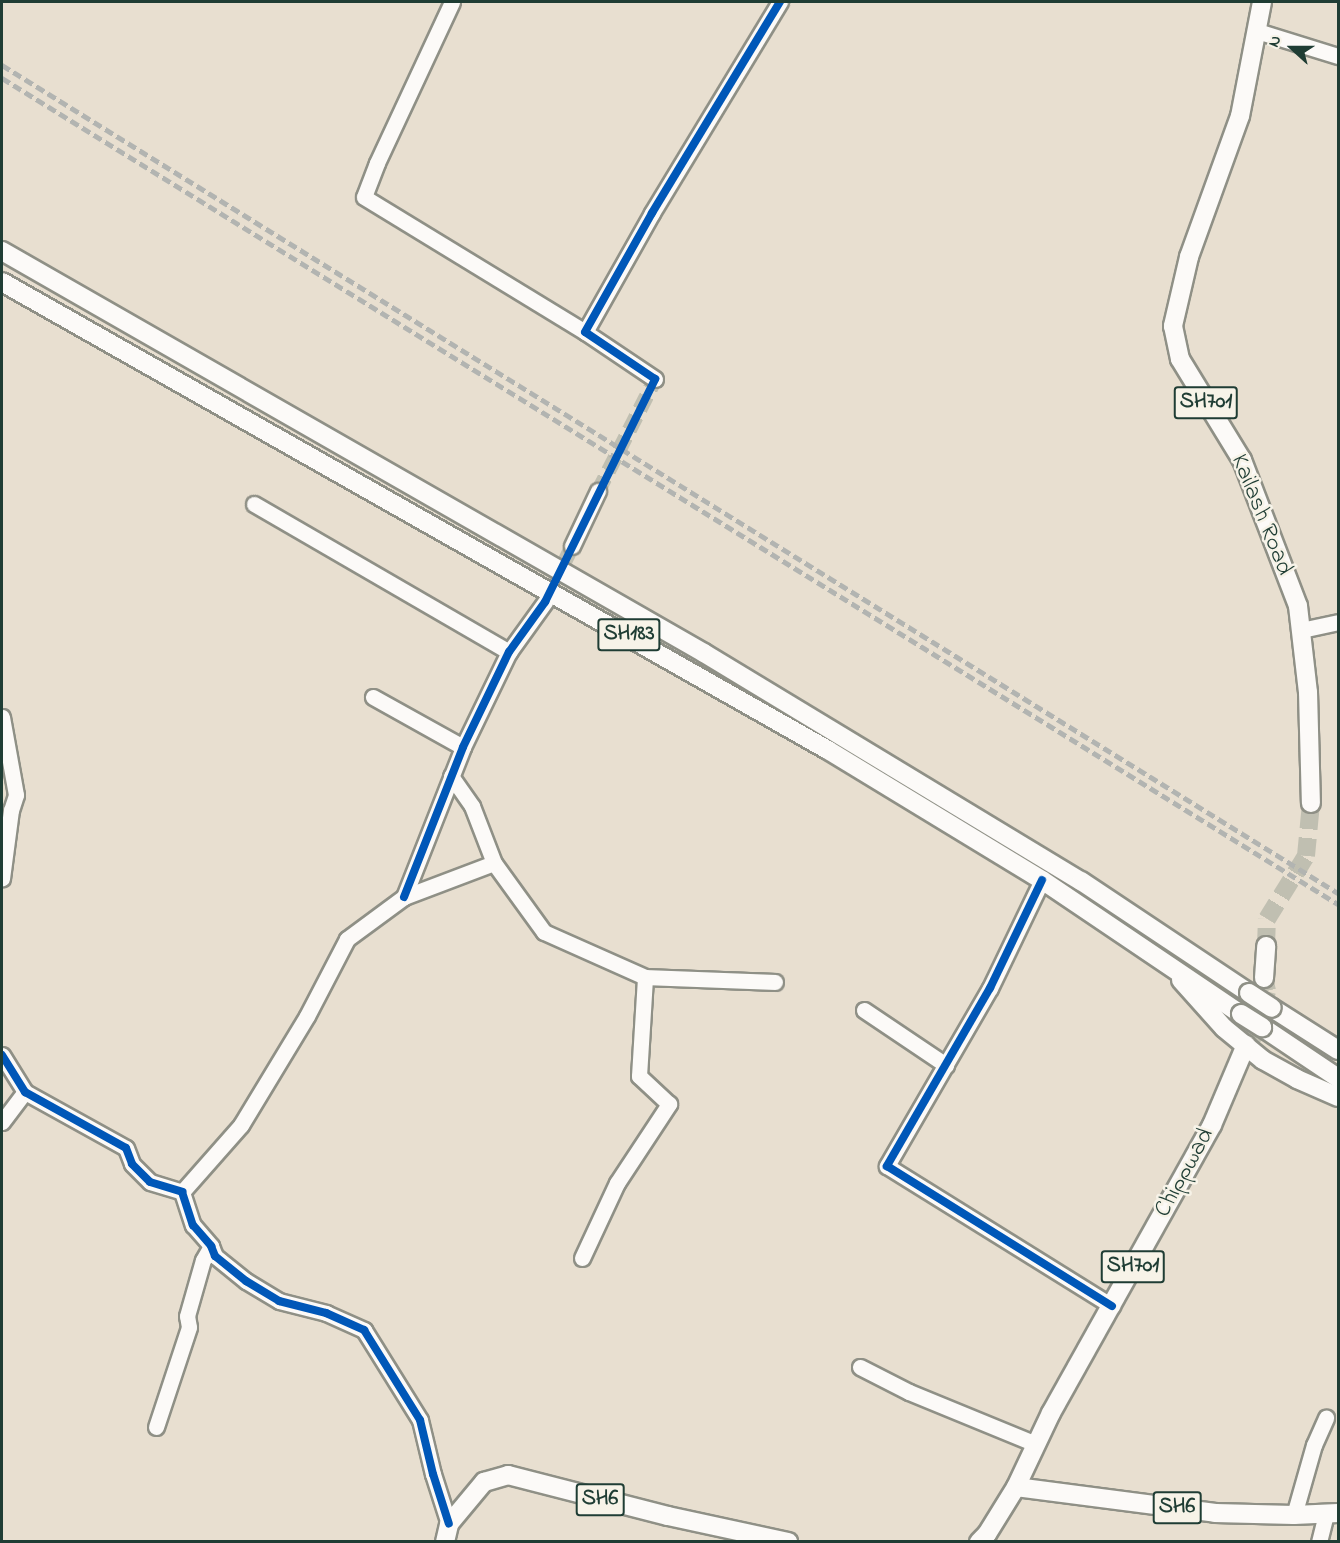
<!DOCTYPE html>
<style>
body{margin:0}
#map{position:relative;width:1340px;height:1543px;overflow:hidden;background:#e8dfd0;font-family:"Indie Flower",sans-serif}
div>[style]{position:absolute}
.minor-tunnel>*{height:15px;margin-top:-7.5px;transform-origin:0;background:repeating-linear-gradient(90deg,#c0bfb1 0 15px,transparent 0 23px)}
.major-tunnel>*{height:18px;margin-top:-9px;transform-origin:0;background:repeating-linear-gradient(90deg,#c0bfb1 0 18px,transparent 0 27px)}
.roads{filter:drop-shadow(2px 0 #8f9086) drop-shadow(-2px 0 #8f9086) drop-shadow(0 2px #8f9086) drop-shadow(0 -2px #8f9086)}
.minor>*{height:15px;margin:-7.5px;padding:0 7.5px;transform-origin:7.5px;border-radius:7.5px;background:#fcfaf8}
.major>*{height:18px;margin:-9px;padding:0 9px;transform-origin:9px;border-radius:9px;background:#fcfaf8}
.rail>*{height:4.5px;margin-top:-2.25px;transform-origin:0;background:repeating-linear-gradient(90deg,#b2b4b1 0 9px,transparent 0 13.5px)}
.bridges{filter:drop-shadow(2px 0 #8f9086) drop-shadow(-2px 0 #8f9086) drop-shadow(0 2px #8f9086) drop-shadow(0 -2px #8f9086)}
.major-bridge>*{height:18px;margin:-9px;padding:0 9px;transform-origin:9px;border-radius:9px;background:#fcfaf8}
.cycleway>*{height:8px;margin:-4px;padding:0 4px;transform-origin:4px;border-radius:4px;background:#0057b8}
span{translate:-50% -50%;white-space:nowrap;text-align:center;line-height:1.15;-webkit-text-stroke:5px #f7f3e8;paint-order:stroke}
.shield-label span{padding:2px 4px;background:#f7f3e8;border:2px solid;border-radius:4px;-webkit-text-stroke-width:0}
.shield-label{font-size:22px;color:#1f3d34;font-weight:700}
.street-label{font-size:24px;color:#1f3d34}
.frame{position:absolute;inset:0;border:3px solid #1f3d34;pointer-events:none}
.north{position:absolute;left:1262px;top:18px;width:60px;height:60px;-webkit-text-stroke:4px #f7f3e8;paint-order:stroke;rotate:291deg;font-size:16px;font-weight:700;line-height:24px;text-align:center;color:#1f3d34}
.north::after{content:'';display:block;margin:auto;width:21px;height:27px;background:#1f3d34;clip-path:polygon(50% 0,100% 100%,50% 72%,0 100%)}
</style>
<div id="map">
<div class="minor-tunnel">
<div style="left:598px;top:491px;width:126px;rotate:-63deg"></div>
<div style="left:545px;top:602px;width:62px;rotate:-64.3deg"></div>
</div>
<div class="major-tunnel">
<div style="left:1266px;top:946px;width:27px;rotate:-88deg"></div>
<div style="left:1267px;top:919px;width:74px;rotate:-58.2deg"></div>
<div style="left:1306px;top:856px;width:53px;rotate:-84.6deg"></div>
<div style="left:1246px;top:1045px;width:16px;rotate:-50deg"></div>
<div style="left:1256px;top:1033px;width:43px;rotate:-75.3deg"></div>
<div style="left:1267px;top:991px;width:13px;rotate:-103deg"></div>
</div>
<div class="roads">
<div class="minor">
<div style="left:452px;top:2px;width:178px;rotate:115deg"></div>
<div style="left:377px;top:163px;width:36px;rotate:111deg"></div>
<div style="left:364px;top:197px;width:259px;rotate:31.4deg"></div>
<div style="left:1257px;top:31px;width:85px;rotate:17.2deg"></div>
<div style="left:655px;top:379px;width:84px;rotate:-146.1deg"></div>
<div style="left:585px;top:332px;width:137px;rotate:-60.6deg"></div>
<div style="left:652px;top:213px;width:247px;rotate:-58.8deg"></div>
<div style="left:254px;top:504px;width:295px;rotate:30.1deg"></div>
<div style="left:572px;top:546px;width:61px;rotate:-64.7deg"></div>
<div style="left:1301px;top:630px;width:38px;rotate:-12deg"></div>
<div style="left:373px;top:697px;width:103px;rotate:29.1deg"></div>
<div style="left:2px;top:717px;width:79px;rotate:79.8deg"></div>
<div style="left:16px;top:795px;width:16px;rotate:108deg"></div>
<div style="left:11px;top:810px;width:69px;rotate:97.5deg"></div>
<div style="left:451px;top:776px;width:37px;rotate:55deg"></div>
<div style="left:472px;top:806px;width:61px;rotate:68.9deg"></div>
<div style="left:494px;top:863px;width:85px;rotate:54.1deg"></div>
<div style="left:544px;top:932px;width:111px;rotate:24deg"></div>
<div style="left:645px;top:977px;width:130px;rotate:2.2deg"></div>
<div style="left:1042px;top:880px;width:120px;rotate:115.7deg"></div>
<div style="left:990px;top:988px;width:206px;rotate:120.1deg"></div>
<div style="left:887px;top:1166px;width:265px;rotate:31.9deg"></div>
<div style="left:404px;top:897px;width:161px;rotate:-68.5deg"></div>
<div style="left:463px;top:747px;width:106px;rotate:-64.2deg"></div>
<div style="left:509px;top:652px;width:62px;rotate:-54.2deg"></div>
<div style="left:864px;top:1010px;width:99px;rotate:33.9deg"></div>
<div style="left:2px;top:1055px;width:44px;rotate:58.1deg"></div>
<div style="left:25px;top:1092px;width:115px;rotate:29deg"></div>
<div style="left:126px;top:1148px;width:17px;rotate:69deg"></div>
<div style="left:132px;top:1164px;width:25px;rotate:45deg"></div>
<div style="left:150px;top:1182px;width:34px;rotate:17deg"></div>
<div style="left:182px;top:1192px;width:35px;rotate:72deg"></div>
<div style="left:193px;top:1225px;width:28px;rotate:49deg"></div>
<div style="left:211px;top:1246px;width:11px;rotate:68deg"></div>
<div style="left:215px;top:1256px;width:40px;rotate:39deg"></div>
<div style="left:246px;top:1281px;width:39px;rotate:31deg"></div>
<div style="left:279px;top:1301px;width:49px;rotate:14.3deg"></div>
<div style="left:326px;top:1313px;width:42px;rotate:24.1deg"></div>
<div style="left:364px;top:1330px;width:106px;rotate:58.1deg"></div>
<div style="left:420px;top:1420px;width:56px;rotate:76.5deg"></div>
<div style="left:433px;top:1474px;width:52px;rotate:72.3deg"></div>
<div style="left:2px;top:1122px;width:38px;rotate:-53deg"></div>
<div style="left:182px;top:1192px;width:89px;rotate:-48.6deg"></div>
<div style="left:241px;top:1125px;width:127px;rotate:-58.8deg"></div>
<div style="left:307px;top:1016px;width:87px;rotate:-62.5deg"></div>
<div style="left:347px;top:939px;width:71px;rotate:-36.4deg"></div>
<div style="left:404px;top:897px;width:96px;rotate:-20.7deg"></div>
<div style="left:582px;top:1258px;width:83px;rotate:-65deg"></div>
<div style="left:617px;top:1183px;width:95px;rotate:-56.6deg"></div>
<div style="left:669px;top:1104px;width:41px;rotate:-137deg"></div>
<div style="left:639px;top:1076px;width:99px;rotate:-86.5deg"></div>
<div style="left:860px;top:1367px;width:55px;rotate:27deg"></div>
<div style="left:909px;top:1392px;width:137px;rotate:22.3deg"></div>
<div style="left:156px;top:1427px;width:105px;rotate:-71.7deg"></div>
<div style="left:189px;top:1327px;width:11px;rotate:-100deg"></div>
<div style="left:187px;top:1316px;width:58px;rotate:-74.1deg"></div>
<div style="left:203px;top:1260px;width:16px;rotate:-60deg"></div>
<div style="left:1294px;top:1515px;width:73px;rotate:-74.1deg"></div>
<div style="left:1314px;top:1445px;width:30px;rotate:-66deg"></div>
<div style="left:1319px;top:1542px;width:30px;rotate:-76deg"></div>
</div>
<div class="major">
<div style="left:1262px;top:2px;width:116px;rotate:100.9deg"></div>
<div style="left:1240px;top:116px;width:150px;rotate:109.9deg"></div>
<div style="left:1189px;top:257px;width:71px;rotate:103.1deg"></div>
<div style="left:1173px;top:326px;width:34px;rotate:78deg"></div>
<div style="left:1180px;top:359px;width:119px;rotate:58.5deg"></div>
<div style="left:1242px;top:460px;width:156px;rotate:69deg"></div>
<div style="left:1298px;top:606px;width:87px;rotate:83.4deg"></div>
<div style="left:1308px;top:692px;width:111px;rotate:88.5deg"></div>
<div style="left:2px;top:251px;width:809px;rotate:29.8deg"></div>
<div style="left:704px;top:653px;width:441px;rotate:31.2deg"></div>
<div style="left:1081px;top:881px;width:202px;rotate:33.7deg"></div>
<div style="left:2px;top:282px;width:949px;rotate:29.54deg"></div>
<div style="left:828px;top:750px;width:250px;rotate:31.3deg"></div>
<div style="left:1042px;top:880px;width:240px;rotate:34deg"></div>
<div style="left:1264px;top:978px;width:32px;rotate:-86deg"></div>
<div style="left:1181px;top:980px;width:64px;rotate:48.1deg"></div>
<div style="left:1224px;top:1028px;width:50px;rotate:39.4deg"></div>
<div style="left:1263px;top:1060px;width:39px;rotate:29deg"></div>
<div style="left:1297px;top:1079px;width:45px;rotate:23.7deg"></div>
<div style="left:1272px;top:1008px;width:78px;rotate:32.5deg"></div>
<div style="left:1262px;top:1027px;width:92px;rotate:33.9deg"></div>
<div style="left:1016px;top:1487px;width:201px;rotate:7.4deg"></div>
<div style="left:1215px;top:1513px;width:79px;rotate:1.5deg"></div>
<div style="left:1294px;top:1515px;width:44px;rotate:-2.6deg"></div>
<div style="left:445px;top:1542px;width:18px;rotate:-77deg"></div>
<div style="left:449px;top:1524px;width:55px;rotate:-50.2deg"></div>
<div style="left:484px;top:1482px;width:25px;rotate:-16deg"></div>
<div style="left:508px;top:1475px;width:165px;rotate:14.4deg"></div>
<div style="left:668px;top:1516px;width:123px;rotate:12.2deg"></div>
<div style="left:979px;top:1542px;width:11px;rotate:-45deg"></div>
<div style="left:987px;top:1534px;width:55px;rotate:-58.3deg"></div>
<div style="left:1016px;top:1487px;width:82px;rotate:-64.7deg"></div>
<div style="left:1051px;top:1413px;width:330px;rotate:-60.8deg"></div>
<div style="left:1212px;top:1125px;width:87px;rotate:-67deg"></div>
</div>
</div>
<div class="rail">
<div style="left:2px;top:65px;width:1572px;rotate:31.79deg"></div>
<div style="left:2px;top:78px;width:1571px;rotate:31.73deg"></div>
</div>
<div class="bridges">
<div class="major-bridge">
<div style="left:1249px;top:993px;width:27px;rotate:33deg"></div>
<div style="left:1241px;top:1014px;width:25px;rotate:32deg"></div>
</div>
</div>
<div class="cycleway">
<div style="left:1042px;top:880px;width:120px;rotate:115.7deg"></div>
<div style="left:990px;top:988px;width:206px;rotate:120.1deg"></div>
<div style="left:887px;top:1166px;width:265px;rotate:31.9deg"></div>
<div style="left:404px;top:897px;width:161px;rotate:-68.5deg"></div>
<div style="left:463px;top:747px;width:106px;rotate:-64.2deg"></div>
<div style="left:509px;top:652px;width:62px;rotate:-54.2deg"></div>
<div style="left:545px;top:602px;width:249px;rotate:-63.7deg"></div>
<div style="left:655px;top:379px;width:84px;rotate:-146.1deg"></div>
<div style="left:585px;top:332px;width:137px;rotate:-60.6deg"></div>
<div style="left:652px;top:213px;width:247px;rotate:-58.8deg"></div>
<div style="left:2px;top:1055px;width:44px;rotate:58.1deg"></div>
<div style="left:25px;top:1092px;width:115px;rotate:29deg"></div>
<div style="left:126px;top:1148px;width:17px;rotate:69deg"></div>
<div style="left:132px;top:1164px;width:25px;rotate:45deg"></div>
<div style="left:150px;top:1182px;width:34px;rotate:17deg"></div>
<div style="left:182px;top:1192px;width:35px;rotate:72deg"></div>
<div style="left:193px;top:1225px;width:28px;rotate:49deg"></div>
<div style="left:211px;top:1246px;width:11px;rotate:68deg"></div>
<div style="left:215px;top:1256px;width:40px;rotate:39deg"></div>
<div style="left:246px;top:1281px;width:39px;rotate:31deg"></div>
<div style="left:279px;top:1301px;width:49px;rotate:14.3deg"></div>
<div style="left:326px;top:1313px;width:42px;rotate:24.1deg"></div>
<div style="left:364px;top:1330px;width:106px;rotate:58.1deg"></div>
<div style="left:420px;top:1420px;width:56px;rotate:76.5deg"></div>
<div style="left:433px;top:1474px;width:52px;rotate:72.3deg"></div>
</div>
<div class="shield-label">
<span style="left:1206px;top:403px">SH701</span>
<span style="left:629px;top:635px">SH183</span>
<span style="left:1133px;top:1267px">SH701</span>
<span style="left:600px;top:1500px">SH6</span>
<span style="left:1177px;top:1508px">SH6</span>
</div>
<div class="street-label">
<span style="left:1261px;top:515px;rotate:68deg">Kailash Road</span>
<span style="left:1185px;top:1173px;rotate:-61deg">Chippwad</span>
</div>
<div class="frame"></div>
<div class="north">N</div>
</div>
